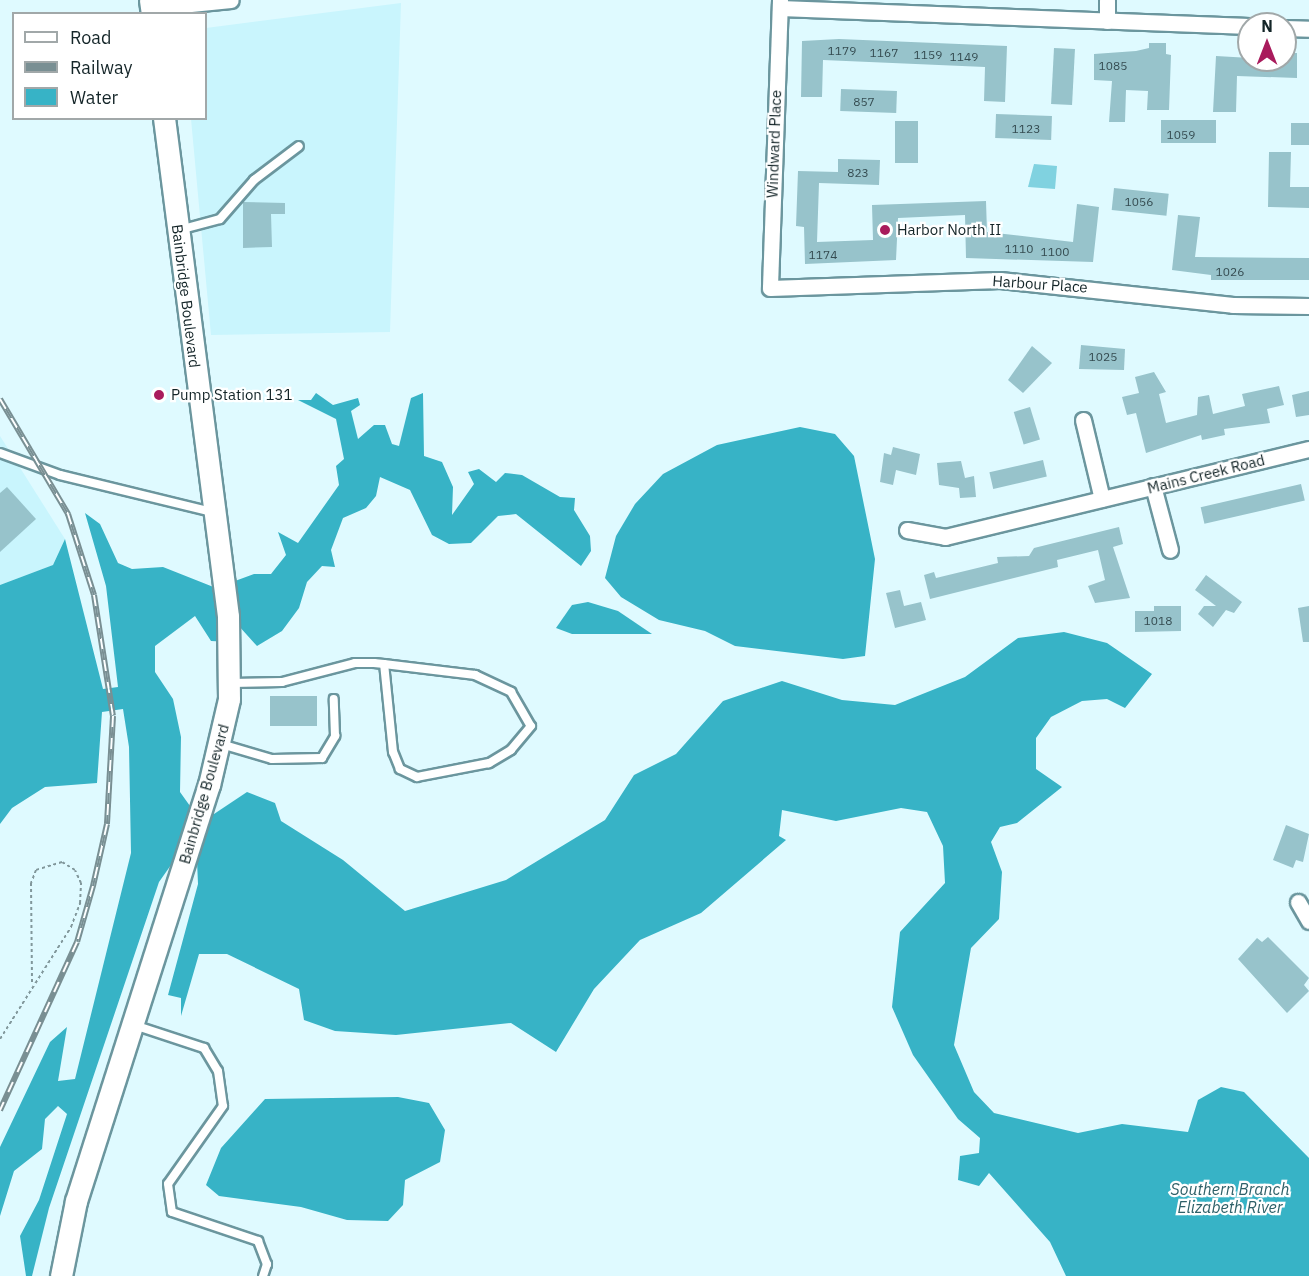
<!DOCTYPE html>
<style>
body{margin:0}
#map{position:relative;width:1309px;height:1276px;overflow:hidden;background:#dffaff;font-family:"IBM Plex Sans",sans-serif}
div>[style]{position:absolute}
.built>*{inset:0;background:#c9f5fd}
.green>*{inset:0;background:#80d2e0}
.water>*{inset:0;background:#37b3c6}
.building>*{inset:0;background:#97c3cb;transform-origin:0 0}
.path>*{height:2px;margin-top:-1px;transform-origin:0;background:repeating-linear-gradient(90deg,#81979b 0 3px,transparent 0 6px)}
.roads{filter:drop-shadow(2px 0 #6b969e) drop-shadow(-2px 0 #6b969e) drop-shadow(0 2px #6b969e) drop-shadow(0 -2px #6b969e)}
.service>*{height:8px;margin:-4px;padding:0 4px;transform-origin:4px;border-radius:4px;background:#fff}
.minor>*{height:15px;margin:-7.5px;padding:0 7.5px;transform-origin:7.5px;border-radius:7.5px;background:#fff}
.secondary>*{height:21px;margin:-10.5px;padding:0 10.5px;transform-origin:10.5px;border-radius:10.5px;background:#fff}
.rail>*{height:6px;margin-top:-3px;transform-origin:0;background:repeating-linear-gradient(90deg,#fff 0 11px,#798f93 0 22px);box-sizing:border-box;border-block:2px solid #798f93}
.dots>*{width:16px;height:16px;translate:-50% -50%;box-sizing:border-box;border:3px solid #fff;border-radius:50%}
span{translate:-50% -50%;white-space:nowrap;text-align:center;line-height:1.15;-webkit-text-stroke:4.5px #fff;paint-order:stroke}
.number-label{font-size:12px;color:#354c51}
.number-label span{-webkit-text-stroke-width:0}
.street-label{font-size:15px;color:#142528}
.poi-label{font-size:15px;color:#142528}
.left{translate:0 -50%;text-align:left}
.water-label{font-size:16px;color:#2e6068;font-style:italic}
.legend{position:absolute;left:12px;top:12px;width:195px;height:108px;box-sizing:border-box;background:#fff;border:2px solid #a1a8a9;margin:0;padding:8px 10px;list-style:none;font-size:18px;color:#142528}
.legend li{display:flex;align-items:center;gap:12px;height:30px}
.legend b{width:30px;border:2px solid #a1a8a9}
.north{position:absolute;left:1237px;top:12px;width:60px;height:60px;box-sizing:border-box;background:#fff;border:2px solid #a1a8a9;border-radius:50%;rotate:0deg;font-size:16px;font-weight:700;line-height:24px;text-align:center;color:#142528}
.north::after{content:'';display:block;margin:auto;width:21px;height:27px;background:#a91b5c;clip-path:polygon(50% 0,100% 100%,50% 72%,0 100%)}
</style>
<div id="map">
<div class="built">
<div style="clip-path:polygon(401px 3px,390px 332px,211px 335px,191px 119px,206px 118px,206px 28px)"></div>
<div style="clip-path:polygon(0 436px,65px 539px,53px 565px,0 585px)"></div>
</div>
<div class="green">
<div style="clip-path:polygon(1034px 164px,1057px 166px,1055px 189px,1028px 187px)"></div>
</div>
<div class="water">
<div style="clip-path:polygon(316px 393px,333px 405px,358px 398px,360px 405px,351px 411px,358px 439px,374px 425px,385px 425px,392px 444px,399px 446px,411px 398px,423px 393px,424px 456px,442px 462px,453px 487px,452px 515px,474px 484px,468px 472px,479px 469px,496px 482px,505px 473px,522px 475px,560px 497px,575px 498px,574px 510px,590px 536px,591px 551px,581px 566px,516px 514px,498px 516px,471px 543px,449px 544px,432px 535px,410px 490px,380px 477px,376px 496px,366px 508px,343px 518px,331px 550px,335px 567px,322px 566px,307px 582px,299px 608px,282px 631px,257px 646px,238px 625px,231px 642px,211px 641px,195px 616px,155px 646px,155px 672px,173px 699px,181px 737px,180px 792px,190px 806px,214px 814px,247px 792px,275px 803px,281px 821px,343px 860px,405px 911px,506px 880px,605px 820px,634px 775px,676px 754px,723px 701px,782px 681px,842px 700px,895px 705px,965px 677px,1018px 638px,1064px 632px,1107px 643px,1152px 674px,1125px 708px,1107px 699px,1082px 701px,1051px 717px,1036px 738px,1036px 769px,1062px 787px,1017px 823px,1000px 827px,991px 842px,1002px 872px,999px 919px,971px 948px,954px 1045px,974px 1092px,994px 1113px,1078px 1133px,1122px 1124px,1188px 1132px,1198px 1100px,1221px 1087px,1244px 1092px,1309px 1158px,1309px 1276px,1066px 1276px,1050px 1242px,989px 1173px,979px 1186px,958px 1180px,960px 1156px,979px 1153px,980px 1138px,958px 1119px,913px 1055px,892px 1007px,900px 932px,945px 883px,943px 846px,927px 812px,901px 808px,836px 821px,782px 810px,779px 836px,786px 840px,701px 913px,640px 940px,594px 989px,556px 1052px,511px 1023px,396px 1035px,335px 1031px,304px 1020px,299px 989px,227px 954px,199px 954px,181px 1016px,181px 998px,168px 995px,198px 884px,197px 861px,178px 855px,159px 882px,49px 1208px,32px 1276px,26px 1276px,20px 1236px,39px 1200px,67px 1114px,58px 1106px,45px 1119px,42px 1149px,14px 1171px,0 1216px,0 1147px,50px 1042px,67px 1027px,58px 1081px,75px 1079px,131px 853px,129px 747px,123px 709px,102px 712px,97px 783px,45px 787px,12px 808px,0 824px,0 585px,53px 565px,65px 539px,103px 689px,118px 687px,106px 586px,85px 513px,100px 524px,118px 563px,132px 569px,163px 567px,216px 588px,254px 574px,271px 574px,286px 555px,278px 532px,298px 543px,339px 485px,336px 466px,344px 459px,336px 419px,298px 400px,311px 400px)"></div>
<div style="clip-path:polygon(800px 427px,835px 434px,854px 456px,875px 559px,865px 656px,843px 659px,735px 646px,705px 631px,659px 620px,621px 597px,605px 578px,616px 536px,635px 504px,663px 474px,717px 445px)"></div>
<div style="clip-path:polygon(588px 602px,618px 611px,652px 634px,572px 634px,556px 628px,572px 605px)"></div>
<div style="clip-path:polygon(398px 1097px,429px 1103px,445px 1130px,440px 1162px,405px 1180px,403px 1205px,388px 1221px,347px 1220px,301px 1207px,219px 1196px,206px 1185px,221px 1148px,265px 1099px)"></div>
</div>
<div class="building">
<div style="clip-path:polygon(839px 39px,1007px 46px,1005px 102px,984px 101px,985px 67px,823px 60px,822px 97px,801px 97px,802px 41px)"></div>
<div style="clip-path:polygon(1149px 43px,1166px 43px,1166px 54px,1171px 55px,1169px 110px,1147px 110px,1148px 91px,1126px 90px,1125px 122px,1109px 122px,1112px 81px,1094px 80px,1094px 54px,1136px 51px,1149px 48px)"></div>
<div style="left:1054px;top:48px;width:21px;height:56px;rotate:3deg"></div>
<div style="clip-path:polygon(1285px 53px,1297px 53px,1297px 78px,1237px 76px,1236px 112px,1213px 112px,1216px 56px,1285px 60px)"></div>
<div style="left:841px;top:89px;width:56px;height:22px;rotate:2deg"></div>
<div style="left:996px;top:114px;width:56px;height:24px;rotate:2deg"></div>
<div style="left:1161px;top:120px;width:55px;height:23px"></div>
<div style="left:895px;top:121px;width:23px;height:42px"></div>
<div style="left:1291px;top:123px;width:18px;height:22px"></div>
<div style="clip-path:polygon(1269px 152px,1291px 152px,1290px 187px,1309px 187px,1309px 208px,1268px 207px)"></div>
<div style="clip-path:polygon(838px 159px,880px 160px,879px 185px,819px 183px,817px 242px,873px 240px,872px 205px,986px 201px,987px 232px,1073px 242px,1077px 204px,1099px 207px,1093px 262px,966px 258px,965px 215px,898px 218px,896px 260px,805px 264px,804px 227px,796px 226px,798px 171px,838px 172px)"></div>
<div style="left:1114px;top:188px;width:55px;height:22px;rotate:6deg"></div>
<div style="clip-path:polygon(243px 202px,285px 203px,285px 214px,271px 214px,272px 247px,243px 248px)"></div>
<div style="clip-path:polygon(1178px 215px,1200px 217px,1195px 257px,1309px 258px,1309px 280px,1211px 280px,1211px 275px,1172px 270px)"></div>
<div style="clip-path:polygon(1081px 345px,1125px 349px,1124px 370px,1079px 369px)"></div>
<div style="clip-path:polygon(1032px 346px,1052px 363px,1023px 393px,1008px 380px)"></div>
<div style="clip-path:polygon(1154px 372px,1166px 392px,1159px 394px,1166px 423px,1197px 415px,1198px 397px,1209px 395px,1213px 414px,1245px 406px,1242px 394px,1279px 386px,1284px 405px,1267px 409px,1270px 423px,1224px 429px,1225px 435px,1202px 440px,1201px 435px,1146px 453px,1136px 413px,1127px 415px,1122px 397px,1139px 393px,1135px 377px)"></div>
<div style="clip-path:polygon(1309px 391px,1309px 415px,1296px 417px,1292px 395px)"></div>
<div style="left:1030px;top:407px;width:34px;height:17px;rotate:73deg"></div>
<div style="clip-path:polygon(893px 447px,920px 454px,916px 475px,896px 470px,893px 485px,880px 482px,884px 453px,891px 455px)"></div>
<div style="left:1043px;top:460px;width:17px;height:55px;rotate:77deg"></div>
<div style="clip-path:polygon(961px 461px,965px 478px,974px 476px,976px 497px,960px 498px,959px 488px,939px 485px,937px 463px)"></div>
<div style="left:1301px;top:484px;width:17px;height:103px;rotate:77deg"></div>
<div style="clip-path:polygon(7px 487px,36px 519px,0 552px,0 493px)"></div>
<div style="clip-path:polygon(1119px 527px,1123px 544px,1113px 547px,1130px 598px,1095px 603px,1088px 586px,1105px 580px,1098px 550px,1057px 560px,1058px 567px,930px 599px,924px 575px,934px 572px,936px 578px,998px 563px,997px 557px,1029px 556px,1034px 548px)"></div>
<div style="clip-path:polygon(1206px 575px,1242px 602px,1234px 613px,1226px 610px,1213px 627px,1198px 614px,1204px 606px,1216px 606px,1195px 590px)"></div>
<div style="clip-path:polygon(900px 590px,904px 606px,921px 602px,926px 620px,895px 628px,886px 593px)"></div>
<div style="clip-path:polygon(1154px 606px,1181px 606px,1181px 631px,1135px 632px,1135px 611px,1154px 611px)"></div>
<div style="clip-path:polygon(1309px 606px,1309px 642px,1303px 642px,1298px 608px)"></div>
<div style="left:270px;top:696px;width:47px;height:30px"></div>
<div style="clip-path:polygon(1286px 825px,1309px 834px,1303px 862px,1296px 860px,1293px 868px,1273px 860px)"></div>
<div style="clip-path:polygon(1268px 937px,1309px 978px,1304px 985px,1309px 991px,1287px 1013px,1238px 959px,1257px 938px,1262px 942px)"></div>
</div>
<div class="path">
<div style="left:0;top:1039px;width:133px;rotate:-57.6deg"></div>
<div style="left:71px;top:927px;width:26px;rotate:-69deg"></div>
<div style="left:80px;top:903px;width:20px;rotate:-87deg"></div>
<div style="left:81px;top:883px;width:14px;rotate:-115deg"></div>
<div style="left:75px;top:870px;width:15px;rotate:-148deg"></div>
<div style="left:62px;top:862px;width:27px;rotate:163deg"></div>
<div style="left:36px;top:870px;width:14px;rotate:111deg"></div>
<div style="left:31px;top:883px;width:99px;rotate:89.4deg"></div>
</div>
<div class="roads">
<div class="service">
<div style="left:179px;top:230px;width:42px;rotate:-15deg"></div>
<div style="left:220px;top:219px;width:52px;rotate:-48.9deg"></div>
<div style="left:254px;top:180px;width:56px;rotate:-37.1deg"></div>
<div style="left:0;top:453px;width:64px;rotate:20.1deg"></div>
<div style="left:60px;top:475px;width:156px;rotate:13.7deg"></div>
<div style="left:232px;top:683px;width:50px;rotate:-1.1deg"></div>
<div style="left:282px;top:682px;width:75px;rotate:-14.6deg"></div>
<div style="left:355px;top:663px;width:19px"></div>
<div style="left:374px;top:663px;width:10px;rotate:6deg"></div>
<div style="left:384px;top:664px;width:92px;rotate:6.9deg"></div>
<div style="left:475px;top:675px;width:40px;rotate:25deg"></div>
<div style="left:511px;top:692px;width:39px;rotate:60deg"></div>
<div style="left:531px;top:726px;width:31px;rotate:130deg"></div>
<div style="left:511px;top:750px;width:26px;rotate:149deg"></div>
<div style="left:489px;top:763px;width:73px;rotate:169deg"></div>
<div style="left:417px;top:777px;width:19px;rotate:-155deg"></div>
<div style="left:400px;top:769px;width:18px;rotate:-112deg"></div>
<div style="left:393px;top:752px;width:88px;rotate:-95.8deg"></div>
<div style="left:221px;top:744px;width:53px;rotate:16.4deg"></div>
<div style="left:272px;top:759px;width:50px;rotate:-1.1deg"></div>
<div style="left:322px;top:758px;width:26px;rotate:-59deg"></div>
<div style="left:335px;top:736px;width:37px;rotate:-92deg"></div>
<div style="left:134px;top:1025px;width:74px;rotate:18.2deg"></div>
<div style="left:204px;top:1048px;width:27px;rotate:59deg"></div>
<div style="left:218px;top:1071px;width:35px;rotate:82deg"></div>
<div style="left:223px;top:1106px;width:95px;rotate:125.2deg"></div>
<div style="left:168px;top:1184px;width:28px;rotate:82deg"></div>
<div style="left:172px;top:1212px;width:91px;rotate:18.6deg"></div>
<div style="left:258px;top:1241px;width:25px;rotate:69deg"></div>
<div style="left:267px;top:1264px;width:13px;rotate:108deg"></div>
</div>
<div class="minor">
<div style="left:780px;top:0;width:288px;rotate:92deg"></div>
<div style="left:770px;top:288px;width:230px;rotate:-2deg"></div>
<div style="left:1000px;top:280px;width:234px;rotate:6.1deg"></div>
<div style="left:1233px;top:305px;width:76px;rotate:0.8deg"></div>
<div style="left:151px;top:8px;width:80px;rotate:-5.7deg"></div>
<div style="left:780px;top:8px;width:469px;rotate:2.2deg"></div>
<div style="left:1107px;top:21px;width:21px;rotate:-90deg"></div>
<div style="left:1285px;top:28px;width:24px;rotate:2deg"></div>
<div style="left:1083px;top:420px;width:81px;rotate:76.5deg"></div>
<div style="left:1153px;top:486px;width:66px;rotate:75.1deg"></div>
<div style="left:907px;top:530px;width:39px;rotate:10deg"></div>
<div style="left:945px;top:537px;width:374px;rotate:-13.6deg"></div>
<div style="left:1298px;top:902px;width:22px;rotate:60deg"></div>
</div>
<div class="secondary">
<div style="left:150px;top:0;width:14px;rotate:82deg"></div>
<div style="left:61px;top:1276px;width:76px;rotate:-78.7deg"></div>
<div style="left:76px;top:1201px;width:437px;rotate:-72.3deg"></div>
<div style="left:209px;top:785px;width:88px;rotate:-76.9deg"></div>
<div style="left:229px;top:699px;width:83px;rotate:-90.7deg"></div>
<div style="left:228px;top:616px;width:502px;rotate:-97.32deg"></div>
</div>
</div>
<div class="rail">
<div style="left:0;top:399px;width:134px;rotate:59.4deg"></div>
<div style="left:68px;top:514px;width:85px;rotate:72.2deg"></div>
<div style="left:94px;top:595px;width:122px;rotate:81.1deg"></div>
<div style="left:113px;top:716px;width:108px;rotate:93.2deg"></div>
<div style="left:107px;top:824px;width:64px;rotate:102.7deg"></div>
<div style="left:93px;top:886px;width:58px;rotate:105.9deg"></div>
<div style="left:77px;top:942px;width:185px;rotate:114.6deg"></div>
</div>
<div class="dots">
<div style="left:885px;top:230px;background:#a91b5c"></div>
<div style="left:159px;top:395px;background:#a91b5c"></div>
</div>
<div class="number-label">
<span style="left:842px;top:51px">1179</span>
<span style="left:884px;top:53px">1167</span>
<span style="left:928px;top:55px">1159</span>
<span style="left:964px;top:57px">1149</span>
<span style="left:1113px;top:66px">1085</span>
<span style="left:864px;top:102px">857</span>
<span style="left:1026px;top:129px">1123</span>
<span style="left:1181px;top:135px">1059</span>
<span style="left:858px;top:173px">823</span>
<span style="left:1139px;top:202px">1056</span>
<span style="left:1019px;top:249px">1110</span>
<span style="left:1055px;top:252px">1100</span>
<span style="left:823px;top:255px">1174</span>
<span style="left:1230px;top:272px">1026</span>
<span style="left:1103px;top:357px">1025</span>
<span style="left:1158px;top:621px">1018</span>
</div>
<div class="street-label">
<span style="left:774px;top:144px;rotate:-88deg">Windward Place</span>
<span style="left:1040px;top:284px;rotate:4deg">Harbour Place</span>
<span style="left:186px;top:296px;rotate:83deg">Bainbridge Boulevard</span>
<span style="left:1206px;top:474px;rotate:-14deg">Mains Creek Road</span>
<span style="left:204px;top:794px;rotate:-74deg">Bainbridge Boulevard</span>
</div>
<div class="poi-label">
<span class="left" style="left:897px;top:230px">Harbor North II</span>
<span class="left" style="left:171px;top:395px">Pump Station 131</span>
</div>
<div class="water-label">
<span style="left:1230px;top:1198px">Southern Branch<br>Elizabeth River</span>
</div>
<ul class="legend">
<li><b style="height:8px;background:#fff"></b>Road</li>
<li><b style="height:8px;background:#798f93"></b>Railway</li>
<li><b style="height:16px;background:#37b3c6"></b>Water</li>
</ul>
<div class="north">N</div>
</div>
